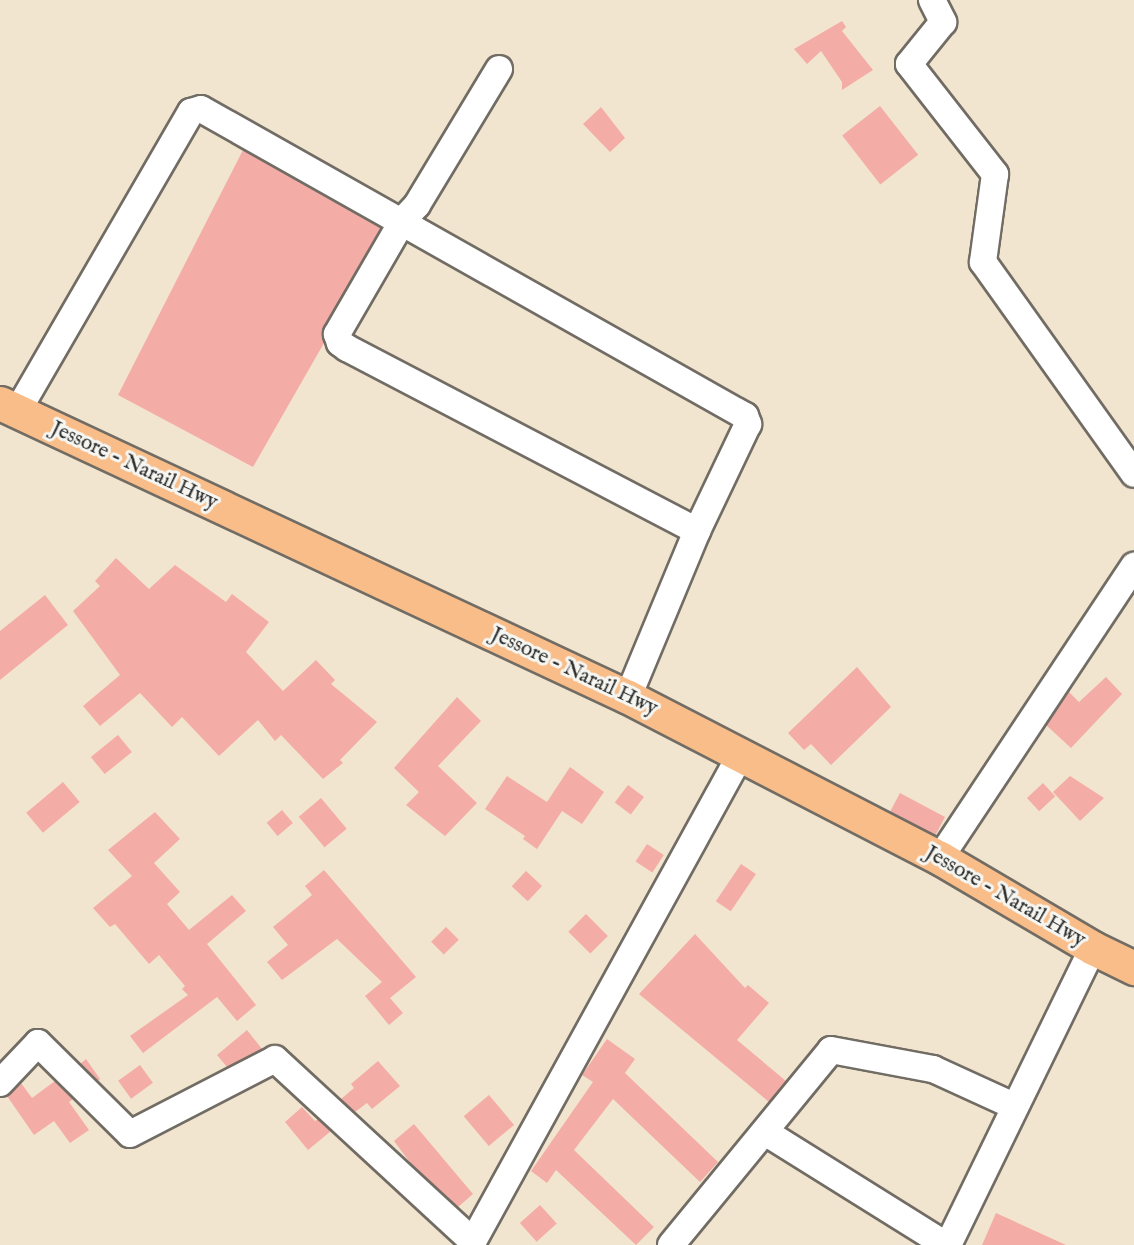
<!DOCTYPE html>
<style>
body{margin:0}
#map{position:relative;width:1134px;height:1245px;overflow:hidden;background:#f2e5cf;font-family:"IM FELL English",serif}
div>[style]{position:absolute}
.building>*{inset:0;background:#f4aca7;transform-origin:0 0}
.roads{filter:drop-shadow(2px 0 #716c64) drop-shadow(-2px 0 #716c64) drop-shadow(0 2px #716c64) drop-shadow(0 -2px #716c64)}
.street>*{height:26px;margin:-13px;padding:0 13px;transform-origin:13px;border-radius:13px;background:#fff}
.highway>*{height:33px;margin:-16.5px;padding:0 16.5px;transform-origin:16.5px;border-radius:16.5px;background:#f8bd89}
span{translate:-50% -50%;white-space:nowrap;text-align:center;line-height:1.15;-webkit-text-stroke:6px #f6f6f2;paint-order:stroke}
.street-label{font-size:21px;color:#2b2b2b}
</style>
<div id="map">
<div class="building">
<div style="clip-path:polygon(842px 21px,846px 27px,842px 31px,873px 70px,842px 90px,842px 82px,821px 51px,807px 64px,794px 49px)"></div>
<div style="left:880px;top:106px;width:62px;height:48px;rotate:52deg"></div>
<div style="clip-path:polygon(601px 107px,625px 138px,610px 152px,583px 124px)"></div>
<div style="clip-path:polygon(243px 150px,381px 228px,324px 326px,324px 343px,253px 467px,118px 395px)"></div>
<div style="clip-path:polygon(116px 558px,149px 589px,175px 565px,226px 602px,232px 594px,269px 622px,246px 652px,283px 691px,316px 660px,335px 680px,331px 684px,377px 722px,340px 760px,343px 763px,323px 779px,281px 735px,275px 741px,258px 720px,219px 756px,182px 717px,172px 727px,140px 693px,100px 726px,83px 706px,120px 675px,73px 611px,100px 586px,95px 581px)"></div>
<div style="clip-path:polygon(45px 595px,68px 625px,0 680px,0 631px)"></div>
<div style="clip-path:polygon(857px 667px,891px 707px,831px 765px,811px 744px,804px 750px,788px 733px)"></div>
<div style="clip-path:polygon(1106px 677px,1122px 694px,1071px 748px,1046px 725px,1069px 692px,1079px 702px)"></div>
<div style="clip-path:polygon(457px 697px,481px 721px,438px 766px,477px 803px,445px 836px,406px 805px,419px 792px,394px 768px)"></div>
<div style="left:118px;top:735px;width:22px;height:35px;rotate:51deg"></div>
<div style="clip-path:polygon(570px 767px,604px 792px,582px 824px,562px 811px,537px 849px,523px 839px,525px 836px,485px 809px,507px 776px,547px 802px)"></div>
<div style="clip-path:polygon(1070px 776px,1104px 798px,1080px 821px,1053px 792px)"></div>
<div style="left:63px;top:782px;width:26px;height:48px;rotate:50deg"></div>
<div style="left:1043px;top:783px;width:18px;height:22px;rotate:47deg"></div>
<div style="left:628px;top:785px;width:20px;height:22px;rotate:37deg"></div>
<div style="left:900px;top:793px;width:51px;height:21px;rotate:28deg"></div>
<div style="left:321px;top:798px;width:40px;height:29px;rotate:50deg"></div>
<div style="left:282px;top:810px;width:17px;height:20px;rotate:50deg"></div>
<div style="clip-path:polygon(155px 812px,180px 839px,154px 863px,180px 892px,167px 904px,189px 930px,232px 895px,246px 911px,207px 944px,256px 1005px,237px 1021px,217px 997px,143px 1053px,130px 1036px,188px 995px,182px 989px,185px 986px,159px 955px,149px 964px,115px 924px,110px 927px,93px 908px,132px 876px,108px 850px)"></div>
<div style="left:647px;top:844px;width:20px;height:21px;rotate:33deg"></div>
<div style="left:741px;top:864px;width:18px;height:45px;rotate:34deg"></div>
<div style="clip-path:polygon(324px 870px,416px 977px,390px 998px,403px 1013px,389px 1025px,365px 996px,382px 982px,337px 939px,282px 980px,267px 962px,288px 945px,273px 927px,312px 895px,305px 886px)"></div>
<div style="left:526px;top:871px;width:22px;height:21px;rotate:43deg"></div>
<div style="left:586px;top:914px;width:31px;height:25px;rotate:45deg"></div>
<div style="left:446px;top:927px;width:18px;height:21px;rotate:45deg"></div>
<div style="clip-path:polygon(695px 934px,745px 988px,748px 985px,769px 1003px,737px 1040px,786px 1081px,769px 1102px,639px 994px)"></div>
<div style="clip-path:polygon(247px 1030px,262px 1049px,227px 1067px,217px 1055px)"></div>
<div style="clip-path:polygon(607px 1039px,635px 1059px,625px 1073px,718px 1162px,700px 1182px,613px 1099px,574px 1150px,654px 1227px,636px 1245px,556px 1170px,547px 1183px,531px 1171px,593px 1082px,582px 1075px)"></div>
<div style="clip-path:polygon(86px 1059px,100px 1079px,98px 1081px,80px 1064px)"></div>
<div style="clip-path:polygon(378px 1061px,400px 1086px,372px 1109px,367px 1103px,355px 1112px,341px 1099px,354px 1088px,351px 1084px)"></div>
<div style="left:140px;top:1065px;width:22px;height:27px;rotate:54deg"></div>
<div style="clip-path:polygon(55px 1081px,73px 1099px,69px 1102px,89px 1130px,70px 1143px,54px 1121px,34px 1135px,7px 1096px,21px 1083px,32px 1098px)"></div>
<div style="left:489px;top:1095px;width:39px;height:33px;rotate:50deg"></div>
<div style="clip-path:polygon(302px 1107px,315px 1121px,318px 1119px,331px 1131px,308px 1150px,285px 1122px)"></div>
<div style="clip-path:polygon(414px 1124px,473px 1194px,458px 1207px,412px 1165px,394px 1141px)"></div>
<div style="left:540px;top:1205px;width:25px;height:27px;rotate:48deg"></div>
<div style="clip-path:polygon(996px 1213px,1066px 1245px,982px 1245px)"></div>
</div>
<div class="roads">
<div class="street">
<div style="left:932px;top:0;width:25px;rotate:63deg"></div>
<div style="left:943px;top:22px;width:54px;rotate:129deg"></div>
<div style="left:909px;top:64px;width:140px;rotate:52deg"></div>
<div style="left:995px;top:174px;width:89px;rotate:97.8deg"></div>
<div style="left:983px;top:262px;width:260px;rotate:54.5deg"></div>
<div style="left:499px;top:69px;width:159px;rotate:121.1deg"></div>
<div style="left:417px;top:205px;width:21px;rotate:133deg"></div>
<div style="left:403px;top:220px;width:132px;rotate:120.1deg"></div>
<div style="left:337px;top:334px;width:9px;rotate:72deg"></div>
<div style="left:340px;top:343px;width:9px;rotate:36deg"></div>
<div style="left:347px;top:348px;width:395px;rotate:27.6deg"></div>
<div style="left:697px;top:531px;width:180px;rotate:112.6deg"></div>
<div style="left:17px;top:412px;width:347px;rotate:-59.9deg"></div>
<div style="left:191px;top:112px;width:10px;rotate:-17deg"></div>
<div style="left:201px;top:109px;width:625px;rotate:29.44deg"></div>
<div style="left:745px;top:416px;width:9px;rotate:69deg"></div>
<div style="left:748px;top:424px;width:119px;rotate:115.5deg"></div>
<div style="left:940px;top:858px;width:351px;rotate:-56.4deg"></div>
<div style="left:0;top:1083px;width:55px;rotate:-46.5deg"></div>
<div style="left:38px;top:1043px;width:129px;rotate:44.7deg"></div>
<div style="left:130px;top:1134px;width:163px;rotate:-27.3deg"></div>
<div style="left:275px;top:1059px;width:263px;rotate:42.7deg"></div>
<div style="left:765px;top:1132px;width:213px;rotate:32deg"></div>
<div style="left:471px;top:1245px;width:560px;rotate:-61.19deg"></div>
<div style="left:671px;top:1245px;width:252px;rotate:-50.6deg"></div>
<div style="left:831px;top:1050px;width:104px;rotate:10.6deg"></div>
<div style="left:933px;top:1069px;width:89px;rotate:24.6deg"></div>
<div style="left:948px;top:1245px;width:331px;rotate:-64deg"></div>
</div>
<div class="highway">
<div style="left:0;top:403px;width:693px;rotate:25.09deg"></div>
<div style="left:628px;top:697px;width:351px;rotate:27.3deg"></div>
<div style="left:940px;top:858px;width:178px;rotate:30.5deg"></div>
<div style="left:1093px;top:948px;width:46px;rotate:26deg"></div>
</div>
</div>
<div class="street-label">
<span style="left:134px;top:466px;rotate:25deg">Jessore - Narail Hwy</span>
<span style="left:574px;top:672px;rotate:25deg">Jessore - Narail Hwy</span>
<span style="left:1005px;top:897px;rotate:30deg">Jessore - Narail Hwy</span>
</div>
</div>
